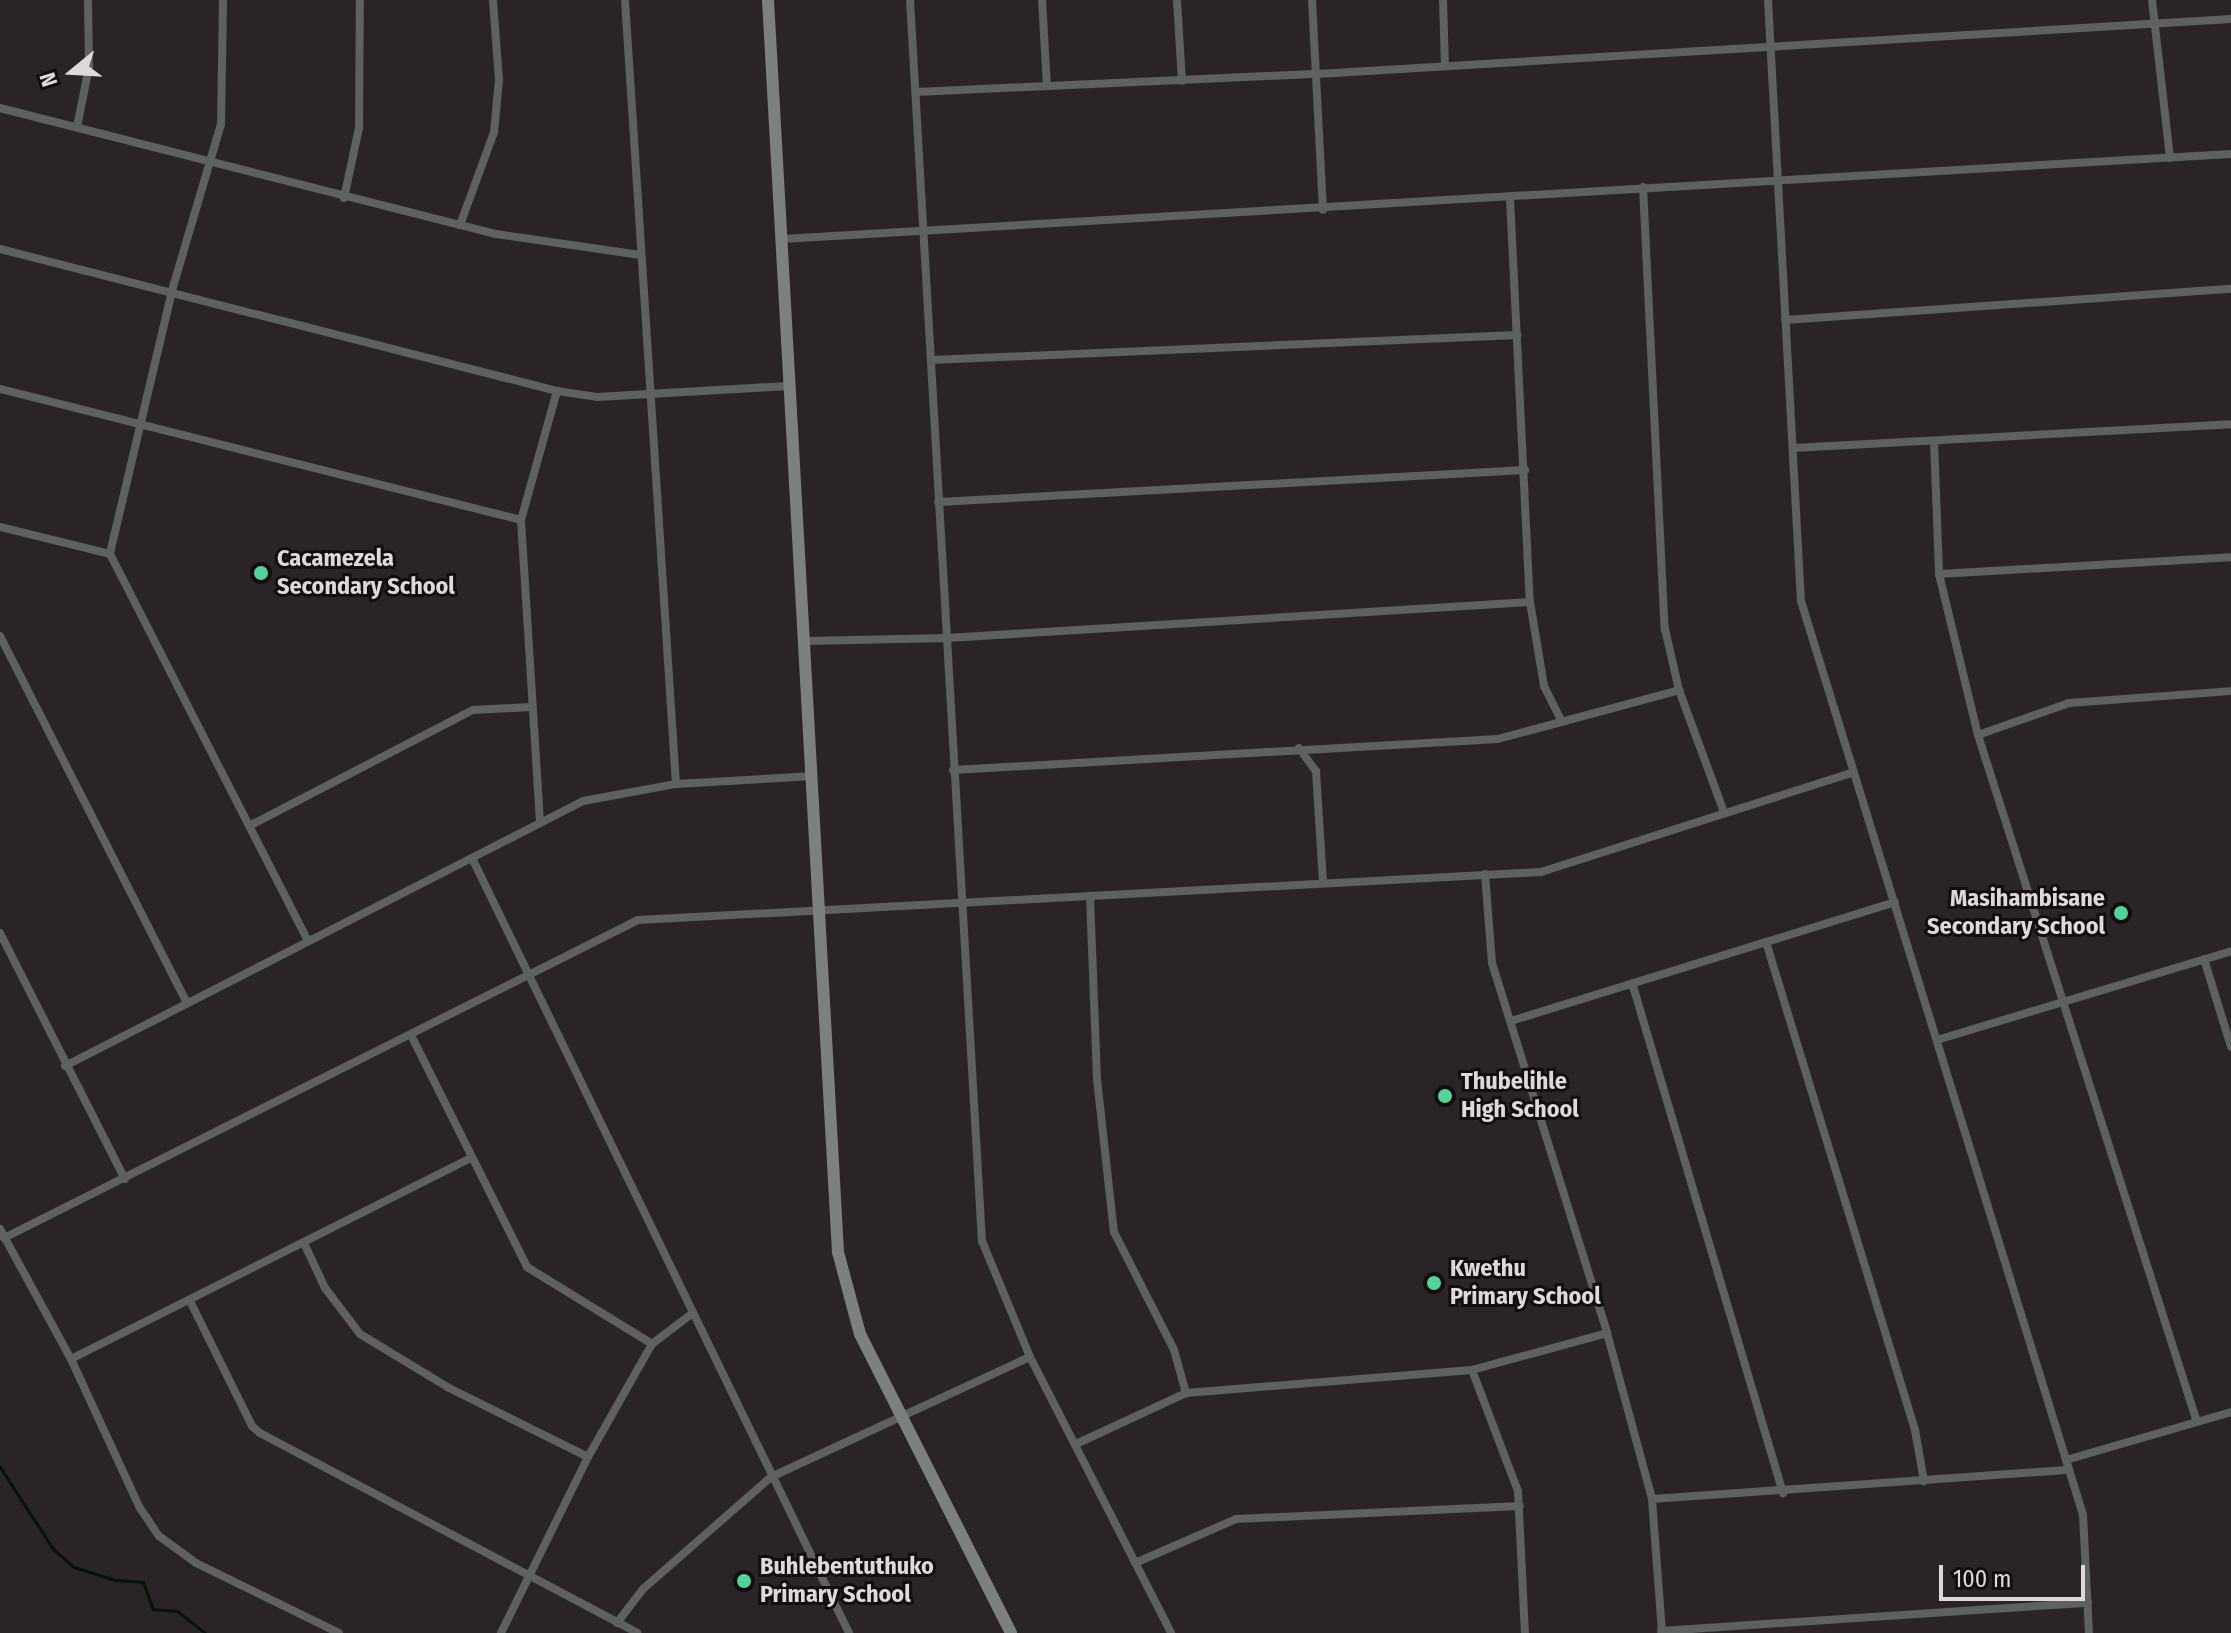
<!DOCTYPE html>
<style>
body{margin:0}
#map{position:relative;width:2231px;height:1633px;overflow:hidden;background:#2b2426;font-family:"Fira Sans Condensed",sans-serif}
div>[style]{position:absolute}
.stream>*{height:3px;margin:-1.5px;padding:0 1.5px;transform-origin:1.5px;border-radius:1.5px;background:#001609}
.street>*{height:8px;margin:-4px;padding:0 4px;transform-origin:4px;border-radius:4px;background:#5d615f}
.secondary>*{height:12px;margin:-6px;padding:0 6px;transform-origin:6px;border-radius:6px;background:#7c817e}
.dots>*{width:22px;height:22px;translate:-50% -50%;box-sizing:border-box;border:4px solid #120e0f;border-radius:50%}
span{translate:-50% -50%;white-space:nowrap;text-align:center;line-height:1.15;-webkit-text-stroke:6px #120e0f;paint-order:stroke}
.poi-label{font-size:24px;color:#ddd8da;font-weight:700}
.left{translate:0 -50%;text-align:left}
.right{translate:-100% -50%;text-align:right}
.north{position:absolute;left:32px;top:32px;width:80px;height:80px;-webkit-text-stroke:6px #120e0f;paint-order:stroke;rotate:252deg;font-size:22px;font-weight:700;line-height:32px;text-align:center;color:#ddd8da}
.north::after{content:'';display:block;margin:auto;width:28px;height:36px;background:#ddd8da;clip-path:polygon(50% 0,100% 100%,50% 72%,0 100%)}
.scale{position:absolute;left:1939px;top:1565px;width:146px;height:36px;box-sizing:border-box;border:4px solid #ddd8da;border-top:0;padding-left:10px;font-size:24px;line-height:28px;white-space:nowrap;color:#ddd8da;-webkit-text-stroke:6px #120e0f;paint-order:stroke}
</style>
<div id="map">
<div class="stream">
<div style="left:0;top:1467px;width:98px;rotate:57.1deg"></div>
<div style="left:53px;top:1549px;width:28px;rotate:41deg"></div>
<div style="left:74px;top:1567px;width:43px;rotate:17.6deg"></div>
<div style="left:115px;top:1580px;width:28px;rotate:4deg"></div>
<div style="left:143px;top:1582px;width:29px;rotate:70deg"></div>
<div style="left:153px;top:1609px;width:24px;rotate:5deg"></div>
<div style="left:177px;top:1611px;width:36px;rotate:38deg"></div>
</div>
<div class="street">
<div style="left:223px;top:0;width:124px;rotate:90.9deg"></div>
<div style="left:221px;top:124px;width:174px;rotate:106.4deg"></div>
<div style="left:172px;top:291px;width:270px;rotate:103.3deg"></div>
<div style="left:110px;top:554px;width:435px;rotate:62.9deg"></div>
<div style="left:625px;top:0;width:786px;rotate:86.28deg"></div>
<div style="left:910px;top:0;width:1243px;rotate:86.68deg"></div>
<div style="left:982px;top:1241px;width:126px;rotate:67.5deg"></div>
<div style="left:1030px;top:1357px;width:310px;rotate:62.9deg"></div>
<div style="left:1042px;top:0;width:86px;rotate:86.7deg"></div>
<div style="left:1177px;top:0;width:81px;rotate:86.5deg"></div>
<div style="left:1312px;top:0;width:210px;rotate:87deg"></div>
<div style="left:1443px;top:0;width:66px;rotate:88.3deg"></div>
<div style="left:1768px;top:0;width:602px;rotate:86.86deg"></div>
<div style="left:1801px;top:601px;width:957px;rotate:72.85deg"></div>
<div style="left:2083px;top:1515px;width:118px;rotate:87.1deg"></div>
<div style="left:2152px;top:0;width:159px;rotate:83.5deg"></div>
<div style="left:916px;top:92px;width:401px;rotate:-2.6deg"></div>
<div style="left:1317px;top:74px;width:916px;rotate:-3.44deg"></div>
<div style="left:0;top:108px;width:512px;rotate:14.25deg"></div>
<div style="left:496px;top:234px;width:146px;rotate:8.3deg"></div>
<div style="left:77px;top:127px;width:61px;rotate:-78.7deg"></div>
<div style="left:89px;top:67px;width:67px;rotate:-90.9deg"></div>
<div style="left:1643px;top:187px;width:443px;rotate:87.2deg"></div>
<div style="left:1665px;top:629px;width:63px;rotate:77.1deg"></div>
<div style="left:1679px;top:690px;width:130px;rotate:69.8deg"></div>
<div style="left:344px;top:198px;width:72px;rotate:-77.9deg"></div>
<div style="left:359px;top:128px;width:128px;rotate:-89.6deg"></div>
<div style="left:1510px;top:198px;width:404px;rotate:87.2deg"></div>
<div style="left:1530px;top:602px;width:85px;rotate:80.5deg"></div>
<div style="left:1544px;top:686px;width:40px;rotate:63.4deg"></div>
<div style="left:460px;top:225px;width:99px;rotate:-69.9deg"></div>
<div style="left:494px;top:132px;width:52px;rotate:-84.5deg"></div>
<div style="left:499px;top:80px;width:80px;rotate:-94.3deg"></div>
<div style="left:782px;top:239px;width:1451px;rotate:-3.36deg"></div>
<div style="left:0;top:249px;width:575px;rotate:14.3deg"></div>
<div style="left:557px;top:391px;width:40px;rotate:8.5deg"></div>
<div style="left:597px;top:397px;width:193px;rotate:-3.3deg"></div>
<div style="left:1785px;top:320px;width:447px;rotate:-4deg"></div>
<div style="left:932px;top:360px;width:586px;rotate:-2.45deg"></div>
<div style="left:0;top:389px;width:537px;rotate:14.11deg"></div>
<div style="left:1934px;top:441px;width:133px;rotate:87.8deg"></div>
<div style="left:1939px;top:574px;width:166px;rotate:76.4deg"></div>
<div style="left:1978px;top:735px;width:721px;rotate:72.32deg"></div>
<div style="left:1793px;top:448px;width:439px;rotate:-3.1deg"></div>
<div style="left:938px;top:502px;width:588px;rotate:-3.12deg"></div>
<div style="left:0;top:527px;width:113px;rotate:13.8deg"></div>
<div style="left:1939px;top:574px;width:292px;rotate:-3.3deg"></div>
<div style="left:0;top:636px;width:412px;rotate:63deg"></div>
<div style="left:807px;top:641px;width:140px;rotate:-1.2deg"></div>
<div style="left:947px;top:638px;width:584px;rotate:-3.53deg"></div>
<div style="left:1978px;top:735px;width:96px;rotate:-19.4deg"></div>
<div style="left:2069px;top:703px;width:162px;rotate:-4.2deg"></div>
<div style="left:1299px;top:748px;width:29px;rotate:54deg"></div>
<div style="left:1316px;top:771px;width:110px;rotate:86.4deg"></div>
<div style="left:953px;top:770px;width:546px;rotate:-3.26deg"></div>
<div style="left:1498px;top:739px;width:188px;rotate:-15.1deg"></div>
<div style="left:540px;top:822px;width:303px;rotate:-93.6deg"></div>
<div style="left:521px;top:520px;width:134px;rotate:-74.4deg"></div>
<div style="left:249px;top:826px;width:252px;rotate:-27.4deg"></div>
<div style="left:473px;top:710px;width:58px;rotate:-3deg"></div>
<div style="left:472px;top:858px;width:862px;rotate:64.06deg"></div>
<div style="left:1485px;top:874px;width:89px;rotate:85.5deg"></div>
<div style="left:1492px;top:963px;width:387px;rotate:72.7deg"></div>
<div style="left:1607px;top:1333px;width:172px;rotate:74.8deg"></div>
<div style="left:1652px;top:1499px;width:134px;rotate:85.7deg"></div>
<div style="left:1090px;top:896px;width:183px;rotate:87.8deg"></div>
<div style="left:1097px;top:1079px;width:154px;rotate:83.7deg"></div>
<div style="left:1114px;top:1232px;width:132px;rotate:63deg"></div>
<div style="left:1174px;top:1350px;width:45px;rotate:74.4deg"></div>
<div style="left:0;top:933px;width:276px;rotate:63.1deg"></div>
<div style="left:1766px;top:942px;width:510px;rotate:73.02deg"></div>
<div style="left:1915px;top:1430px;width:52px;rotate:80deg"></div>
<div style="left:2204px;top:959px;width:92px;rotate:72.9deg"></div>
<div style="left:1633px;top:986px;width:529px;rotate:73.52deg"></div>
<div style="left:1511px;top:1021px;width:402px;rotate:-17.2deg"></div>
<div style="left:411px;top:1035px;width:259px;rotate:63.4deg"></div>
<div style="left:527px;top:1267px;width:147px;rotate:31.6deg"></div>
<div style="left:1937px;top:1040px;width:307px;rotate:-16.8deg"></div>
<div style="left:65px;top:1066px;width:582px;rotate:-27.09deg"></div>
<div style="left:583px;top:801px;width:95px;rotate:-10.4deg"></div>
<div style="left:676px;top:784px;width:137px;rotate:-3.3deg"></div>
<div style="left:0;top:1229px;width:148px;rotate:61.4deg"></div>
<div style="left:71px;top:1359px;width:164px;rotate:65.2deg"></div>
<div style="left:140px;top:1508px;width:34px;rotate:56deg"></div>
<div style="left:159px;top:1536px;width:46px;rotate:36.1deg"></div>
<div style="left:196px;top:1563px;width:159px;rotate:26.1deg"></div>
<div style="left:4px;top:1238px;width:709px;rotate:-26.64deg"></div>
<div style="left:638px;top:920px;width:904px;rotate:-3.04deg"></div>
<div style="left:1541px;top:872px;width:326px;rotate:-17.7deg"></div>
<div style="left:304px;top:1243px;width:50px;rotate:65deg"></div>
<div style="left:325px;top:1288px;width:58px;rotate:52.7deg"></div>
<div style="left:360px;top:1334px;width:104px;rotate:31.2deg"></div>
<div style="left:449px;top:1388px;width:155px;rotate:26.4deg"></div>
<div style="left:190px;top:1301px;width:140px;rotate:63.6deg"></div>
<div style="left:252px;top:1426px;width:11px;rotate:41deg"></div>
<div style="left:260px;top:1433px;width:427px;rotate:27.9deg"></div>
<div style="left:71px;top:1359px;width:448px;rotate:-26.7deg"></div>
<div style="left:1472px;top:1370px;width:129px;rotate:69.2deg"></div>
<div style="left:1518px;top:1491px;width:142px;rotate:87.2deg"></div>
<div style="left:1076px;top:1444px;width:121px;rotate:-24.9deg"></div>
<div style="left:1186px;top:1393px;width:287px;rotate:-4.6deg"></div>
<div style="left:1472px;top:1370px;width:140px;rotate:-15.3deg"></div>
<div style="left:2066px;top:1460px;width:172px;rotate:-16.2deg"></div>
<div style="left:1652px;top:1499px;width:418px;rotate:-4deg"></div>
<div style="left:1135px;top:1563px;width:110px;rotate:-23.5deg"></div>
<div style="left:1236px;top:1519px;width:284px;rotate:-2.6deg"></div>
<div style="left:617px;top:1623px;width:43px;rotate:-52.6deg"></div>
<div style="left:643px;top:1589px;width:170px;rotate:-41.2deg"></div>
<div style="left:771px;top:1477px;width:285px;rotate:-24.9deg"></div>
<div style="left:1661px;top:1631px;width:428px;rotate:-3.8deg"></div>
<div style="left:501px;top:1633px;width:196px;rotate:-63.7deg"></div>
<div style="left:588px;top:1457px;width:130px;rotate:-60.5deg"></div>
<div style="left:652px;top:1344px;width:48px;rotate:-37.3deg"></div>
</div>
<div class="secondary">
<div style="left:768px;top:0;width:1254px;rotate:86.8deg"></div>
<div style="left:838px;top:1252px;width:85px;rotate:75deg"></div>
<div style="left:860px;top:1334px;width:335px;rotate:63.2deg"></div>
</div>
<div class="dots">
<div style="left:261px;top:573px;background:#52d397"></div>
<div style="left:2121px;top:913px;background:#52d397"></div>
<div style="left:1445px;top:1096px;background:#52d397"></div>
<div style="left:1434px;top:1283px;background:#52d397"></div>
<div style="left:744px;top:1581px;background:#52d397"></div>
</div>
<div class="poi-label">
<span class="left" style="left:277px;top:573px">Cacamezela<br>Secondary School</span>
<span class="right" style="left:2105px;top:913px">Masihambisane<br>Secondary School</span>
<span class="left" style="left:1461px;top:1096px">Thubelihle<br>High School</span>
<span class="left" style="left:1450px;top:1283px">Kwethu<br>Primary School</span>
<span class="left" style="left:760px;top:1581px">Buhlebentuthuko<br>Primary School</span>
</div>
<div class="north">N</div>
<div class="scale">100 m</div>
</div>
